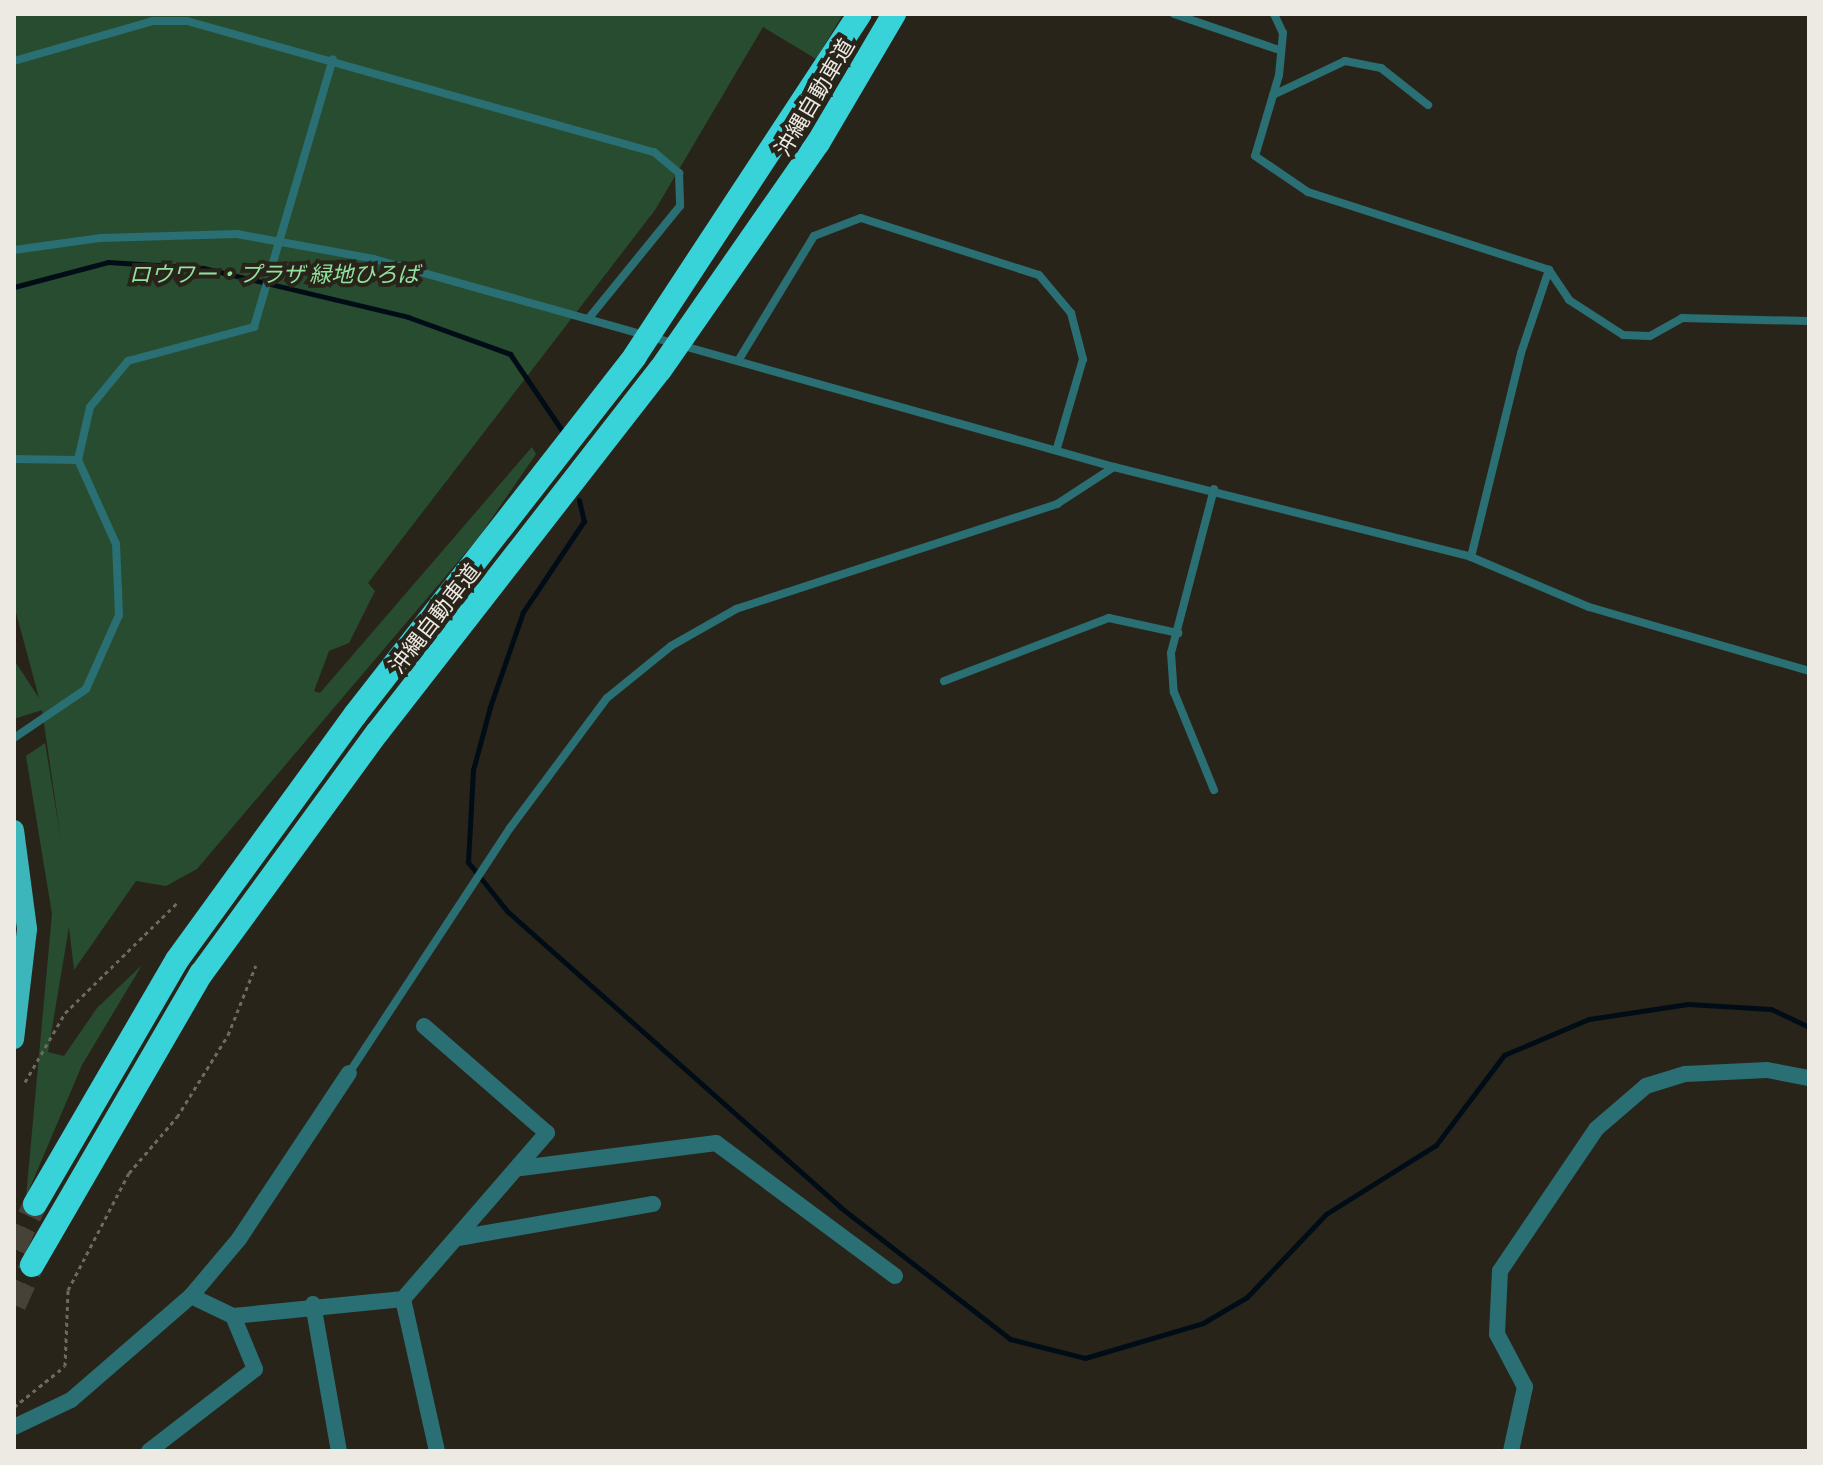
<!DOCTYPE html>
<meta charset="utf-8">
<style>
body{margin:0}
#map{position:relative;width:1823px;height:1465px;overflow:hidden;background:#29241a;font-family:"IBM Plex Serif","Noto Sans JP",serif}
div>[style]{position:absolute}
.green>*{inset:0;background:#284c2f}
.stream>*{height:5px;margin:-2.5px;padding:0 2.5px;transform-origin:2.5px;border-radius:2.5px;background:#000d17}
.highway-tunnel>*{height:24px;margin-top:-12px;transform-origin:0;background:repeating-linear-gradient(90deg,#464238 0 24px,transparent 0 36px)}
.path>*{height:3px;margin-top:-1.5px;transform-origin:0;background:repeating-linear-gradient(90deg,#6e6961 0 4px,transparent 0 8px)}
.lane>*{height:8px;margin:-4px;padding:0 4px;transform-origin:4px;border-radius:4px;background:#296f73}
.street>*{height:16px;margin:-8px;padding:0 8px;transform-origin:8px;border-radius:8px;background:#296f73}
.primary>*{height:20px;margin:-10px;padding:0 10px;transform-origin:10px;border-radius:10px;background:#3cb5bb}
.highway>*{height:24px;margin:-12px;padding:0 12px;transform-origin:12px;border-radius:12px;background:#38d2d9}
span{translate:-50% -50%;white-space:nowrap;text-align:center;line-height:1.15;-webkit-text-stroke:8px #29241a;paint-order:stroke}
.street-label{font-size:22px;color:#ede9e3}
.park-label{font-size:22px;color:#91e29f;font-style:italic}
.frame{position:absolute;inset:0;border:16px solid #ede9e3;pointer-events:none}
</style>
<div id="map">
<div class="green">
<div style="clip-path:polygon(14px 14px,843px 14px,816px 59px,763px 27px,655px 210px,368px 583px,375px 591px,349px 643px,329px 651px,314px 691px,320px 693px,532px 447px,536px 454px,479px 537px,197px 869px,166px 886px,136px 881px,74px 970px,69px 927px,48px 1052px,64px 1056px,97px 1008px,142px 965px,82px 1065px,26px 1197px,52px 914px,26px 756px,45px 743px,61px 840px,42px 710px,14px 719px,14px 660px,39px 698px,14px 605px)"></div>
</div>
<div class="stream">
<div style="left:14px;top:287px;width:97px;rotate:-14.9deg"></div>
<div style="left:108px;top:262px;width:95px;rotate:3.6deg"></div>
<div style="left:203px;top:268px;width:211px;rotate:13.4deg"></div>
<div style="left:408px;top:317px;width:109px;rotate:19.9deg"></div>
<div style="left:510px;top:354px;width:91px;rotate:55.8deg"></div>
<div style="left:579px;top:500px;width:22px;rotate:77deg"></div>
<div style="left:584px;top:521px;width:110px;rotate:123.8deg"></div>
<div style="left:523px;top:612px;width:101px;rotate:109.2deg"></div>
<div style="left:490px;top:707px;width:65px;rotate:105.1deg"></div>
<div style="left:473px;top:770px;width:92px;rotate:93.1deg"></div>
<div style="left:468px;top:862px;width:63px;rotate:51.5deg"></div>
<div style="left:507px;top:911px;width:446px;rotate:41.6deg"></div>
<div style="left:840px;top:1207px;width:215px;rotate:37.8deg"></div>
<div style="left:1010px;top:1339px;width:77px;rotate:14.2deg"></div>
<div style="left:1085px;top:1358px;width:123px;rotate:-16.5deg"></div>
<div style="left:1203px;top:1323px;width:51px;rotate:-30.6deg"></div>
<div style="left:1247px;top:1297px;width:115px;rotate:-46.4deg"></div>
<div style="left:1326px;top:1214px;width:130px;rotate:-32.1deg"></div>
<div style="left:1436px;top:1145px;width:113px;rotate:-52.9deg"></div>
<div style="left:1504px;top:1055px;width:92px;rotate:-23deg"></div>
<div style="left:1589px;top:1019px;width:100px;rotate:-8.6deg"></div>
<div style="left:1688px;top:1004px;width:83px;rotate:3.4deg"></div>
<div style="left:1771px;top:1009px;width:42px;rotate:25.3deg"></div>
</div>
<div class="highway-tunnel">
<div style="left:14px;top:1249px;width:50px;rotate:-65deg"></div>
<div style="left:14px;top:1305px;width:44px;rotate:-65.8deg"></div>
</div>
<div class="path">
<div style="left:25px;top:1082px;width:80px;rotate:-59.9deg"></div>
<div style="left:65px;top:1013px;width:158px;rotate:-44.5deg"></div>
<div style="left:14px;top:1407px;width:65px;rotate:-38.8deg"></div>
<div style="left:65px;top:1366px;width:76px;rotate:-87.7deg"></div>
<div style="left:68px;top:1290px;width:132px;rotate:-62.5deg"></div>
<div style="left:129px;top:1173px;width:74px;rotate:-49.4deg"></div>
<div style="left:177px;top:1117px;width:97px;rotate:-58.1deg"></div>
<div style="left:228px;top:1035px;width:75px;rotate:-68.2deg"></div>
</div>
<div class="lane">
<div style="left:1174px;top:14px;width:108px;rotate:18.9deg"></div>
<div style="left:1274px;top:14px;width:21px;rotate:65deg"></div>
<div style="left:1283px;top:33px;width:42px;rotate:95.4deg"></div>
<div style="left:1279px;top:75px;width:84px;rotate:106.5deg"></div>
<div style="left:1255px;top:156px;width:64px;rotate:34.2deg"></div>
<div style="left:1308px;top:192px;width:253px;rotate:17.9deg"></div>
<div style="left:1549px;top:270px;width:36px;rotate:56deg"></div>
<div style="left:1569px;top:300px;width:64px;rotate:32.9deg"></div>
<div style="left:1623px;top:335px;width:27px;rotate:2deg"></div>
<div style="left:1650px;top:336px;width:37px;rotate:-29deg"></div>
<div style="left:1682px;top:318px;width:127px;rotate:1.4deg"></div>
<div style="left:14px;top:61px;width:145px;rotate:-16.1deg"></div>
<div style="left:153px;top:21px;width:34px"></div>
<div style="left:187px;top:21px;width:485px;rotate:15.7deg"></div>
<div style="left:654px;top:152px;width:33px;rotate:40deg"></div>
<div style="left:679px;top:173px;width:33px;rotate:88deg"></div>
<div style="left:680px;top:206px;width:144px;rotate:129.1deg"></div>
<div style="left:1273px;top:95px;width:80px;rotate:-25.3deg"></div>
<div style="left:1345px;top:61px;width:37px;rotate:11deg"></div>
<div style="left:1381px;top:68px;width:60px;rotate:38.2deg"></div>
<div style="left:14px;top:250px;width:88px;rotate:-7.9deg"></div>
<div style="left:101px;top:238px;width:136px;rotate:-1.7deg"></div>
<div style="left:237px;top:234px;width:139px;rotate:10.3deg"></div>
<div style="left:374px;top:259px;width:769px;rotate:15.7deg"></div>
<div style="left:1114px;top:467px;width:368px;rotate:14.1deg"></div>
<div style="left:1471px;top:557px;width:128px;rotate:23deg"></div>
<div style="left:1589px;top:607px;width:229px;rotate:16.2deg"></div>
<div style="left:738px;top:361px;width:146px;rotate:-58.7deg"></div>
<div style="left:814px;top:236px;width:50px;rotate:-21deg"></div>
<div style="left:861px;top:218px;width:187px;rotate:17.8deg"></div>
<div style="left:1039px;top:275px;width:50px;rotate:49.9deg"></div>
<div style="left:1071px;top:313px;width:48px;rotate:75.4deg"></div>
<div style="left:1083px;top:359px;width:93px;rotate:106.3deg"></div>
<div style="left:14px;top:459px;width:64px;rotate:0.9deg"></div>
<div style="left:1214px;top:489px;width:170px;rotate:104.7deg"></div>
<div style="left:1171px;top:653px;width:39px;rotate:86deg"></div>
<div style="left:1174px;top:692px;width:106px;rotate:67.8deg"></div>
<div style="left:1471px;top:557px;width:210px;rotate:-76.2deg"></div>
<div style="left:1521px;top:353px;width:88px;rotate:-71.4deg"></div>
<div style="left:944px;top:681px;width:177px;rotate:-20.9deg"></div>
<div style="left:1109px;top:618px;width:71px;rotate:12.3deg"></div>
<div style="left:14px;top:738px;width:87px;rotate:-34.2deg"></div>
<div style="left:86px;top:689px;width:81px;rotate:-66deg"></div>
<div style="left:119px;top:615px;width:71px;rotate:-92.4deg"></div>
<div style="left:116px;top:544px;width:92px;rotate:-114.3deg"></div>
<div style="left:78px;top:460px;width:54px;rotate:-77.2deg"></div>
<div style="left:90px;top:407px;width:60px;rotate:-50.4deg"></div>
<div style="left:128px;top:361px;width:131px;rotate:-15.1deg"></div>
<div style="left:254px;top:327px;width:279px;rotate:-73.6deg"></div>
<div style="left:349px;top:1073px;width:293px;rotate:-56.7deg"></div>
<div style="left:510px;top:828px;width:162px;rotate:-53.3deg"></div>
<div style="left:607px;top:698px;width:82px;rotate:-39.1deg"></div>
<div style="left:671px;top:646px;width:75px;rotate:-29.6deg"></div>
<div style="left:736px;top:609px;width:338px;rotate:-18.1deg"></div>
<div style="left:1057px;top:504px;width:68px;rotate:-33deg"></div>
</div>
<div class="street">
<div style="left:521px;top:1168px;width:197px;rotate:-7.3deg"></div>
<div style="left:716px;top:1143px;width:223px;rotate:36.6deg"></div>
<div style="left:458px;top:1238px;width:198px;rotate:-9.9deg"></div>
<div style="left:191px;top:1296px;width:47px;rotate:25.5deg"></div>
<div style="left:403px;top:1299px;width:156px;rotate:77.4deg"></div>
<div style="left:313px;top:1304px;width:149px;rotate:80deg"></div>
<div style="left:14px;top:1427px;width:63px;rotate:-25.3deg"></div>
<div style="left:71px;top:1400px;width:159px;rotate:-40.9deg"></div>
<div style="left:191px;top:1296px;width:75px;rotate:-49.9deg"></div>
<div style="left:239px;top:1239px;width:199px;rotate:-56.5deg"></div>
<div style="left:149px;top:1451px;width:134px;rotate:-37.7deg"></div>
<div style="left:255px;top:1369px;width:57px;rotate:-112.5deg"></div>
<div style="left:233px;top:1316px;width:171px;rotate:-5.7deg"></div>
<div style="left:403px;top:1299px;width:220px;rotate:-49.1deg"></div>
<div style="left:547px;top:1133px;width:163px;rotate:-139deg"></div>
<div style="left:1511px;top:1451px;width:66px;rotate:-77.7deg"></div>
<div style="left:1525px;top:1387px;width:60px;rotate:-117.8deg"></div>
<div style="left:1497px;top:1334px;width:63px;rotate:-87.3deg"></div>
<div style="left:1500px;top:1271px;width:171px;rotate:-55.9deg"></div>
<div style="left:1596px;top:1129px;width:66px;rotate:-40.7deg"></div>
<div style="left:1646px;top:1086px;width:41px;rotate:-17.1deg"></div>
<div style="left:1685px;top:1074px;width:82px;rotate:-2.8deg"></div>
<div style="left:1767px;top:1070px;width:43px;rotate:10.8deg"></div>
</div>
<div class="primary">
<div style="left:14px;top:830px;width:100px;rotate:82.5deg"></div>
<div style="left:27px;top:929px;width:111px;rotate:96.7deg"></div>
</div>
<div class="highway">
<div style="left:35px;top:1204px;width:282px;rotate:-59.8deg"></div>
<div style="left:177px;top:960px;width:303px;rotate:-54deg"></div>
<div style="left:355px;top:715px;width:455px;rotate:-52deg"></div>
<div style="left:635px;top:356px;width:409px;rotate:-56.7deg"></div>
<div style="left:32px;top:1265px;width:337px;rotate:-59.9deg"></div>
<div style="left:201px;top:974px;width:298px;rotate:-53.9deg"></div>
<div style="left:377px;top:733px;width:460px;rotate:-52.1deg"></div>
<div style="left:660px;top:370px;width:277px;rotate:-55.2deg"></div>
<div style="left:818px;top:143px;width:150px;rotate:-59.5deg"></div>
</div>
<div class="street-label">
<span style="left:814px;top:97px;rotate:-59deg">沖縄自動車道</span>
<span style="left:434px;top:618px;rotate:-52deg">沖縄自動車道</span>
</div>
<div class="park-label">
<span style="left:274px;top:274px">ロウワー・プラザ 緑地ひろば</span>
</div>
<div class="frame"></div>
</div>
